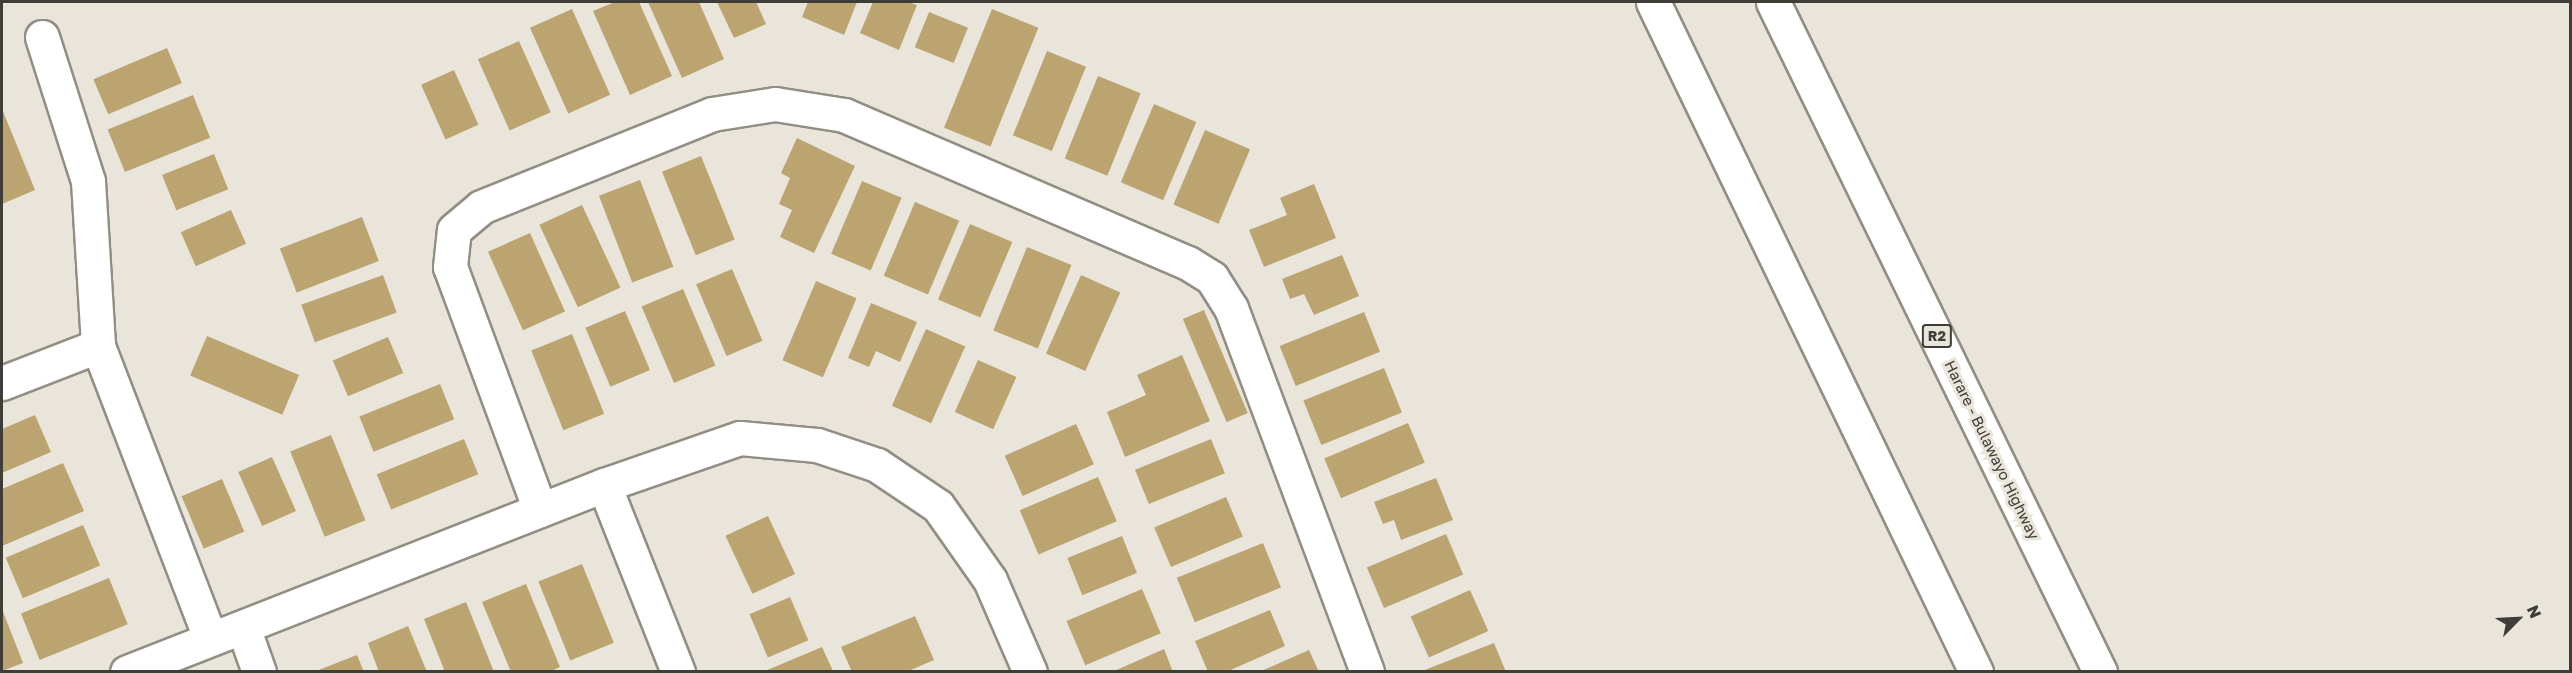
<!DOCTYPE html>
<style>
body{margin:0}
#map{position:relative;width:2572px;height:673px;overflow:hidden;background:#e9e5da;font-family:"Golos Text",sans-serif}
div>[style]{position:absolute}
.building>*{inset:0;background:#bba470;transform-origin:0 0}
.roads{filter:drop-shadow(2px 0 #928e84) drop-shadow(-2px 0 #928e84) drop-shadow(0 2px #928e84) drop-shadow(0 -2px #928e84)}
.street>*{height:33px;margin:-16.5px;padding:0 16.5px;transform-origin:16.5px;border-radius:16.5px;background:#fff}
.highway>*{height:33px;margin:-16.5px;padding:0 16.5px;transform-origin:16.5px;border-radius:16.5px;background:#fff}
span{translate:-50% -50%;white-space:nowrap;text-align:center;line-height:1.15;-webkit-text-stroke:6px #e9e5da;paint-order:stroke}
.shield-label span{padding:2px 4px;background:#e9e5da;border:2px solid;border-radius:4px;-webkit-text-stroke-width:0}
.shield-label{font-size:14px;color:#3f3d38;font-weight:700}
.street-label{font-size:15px;color:#3f3d38}
.frame{position:absolute;inset:0;border:3px solid #3f3d38;pointer-events:none}
.north{position:absolute;left:2488px;top:589px;width:60px;height:60px;-webkit-text-stroke:4px #e9e5da;paint-order:stroke;rotate:66deg;font-size:16px;font-weight:700;line-height:24px;text-align:center;color:#3f3d38}
.north::after{content:'';display:block;margin:auto;width:21px;height:27px;background:#3f3d38;clip-path:polygon(50% 0,100% 100%,50% 72%,0 100%)}
</style>
<div id="map">
<div class="building">
<div style="clip-path:polygon(615px 2px,639px 2px,672px 76px,630px 95px,593px 11px)"></div>
<div style="clip-path:polygon(648px 2px,699px 2px,724px 59px,682px 78px)"></div>
<div style="clip-path:polygon(717px 2px,756px 2px,766px 24px,734px 38px)"></div>
<div style="clip-path:polygon(808px 2px,857px 2px,844px 35px,802px 17px)"></div>
<div style="clip-path:polygon(873px 2px,908px 2px,917px 5px,899px 50px,860px 33px)"></div>
<div style="left:572px;top:9px;width:94px;height:46px;rotate:66deg"></div>
<div style="left:992px;top:9px;width:50px;height:128px;rotate:22deg"></div>
<div style="left:929px;top:12px;width:42px;height:38px;rotate:22deg"></div>
<div style="left:519px;top:41px;width:78px;height:45px;rotate:66deg"></div>
<div style="left:167px;top:48px;width:38px;height:80px;rotate:67deg"></div>
<div style="left:1047px;top:51px;width:42px;height:91px;rotate:22deg"></div>
<div style="left:454px;top:70px;width:60px;height:36px;rotate:66deg"></div>
<div style="left:1098px;top:76px;width:46px;height:89px;rotate:22deg"></div>
<div style="left:193px;top:95px;width:46px;height:92px;rotate:68deg"></div>
<div style="left:1154px;top:104px;width:46px;height:85px;rotate:23deg"></div>
<div style="clip-path:polygon(2px 109px,35px 190px,2px 204px)"></div>
<div style="left:1205px;top:130px;width:49px;height:81px;rotate:23deg"></div>
<div style="clip-path:polygon(797px 138px,855px 166px,814px 253px,780px 237px,792px 210px,779px 204px,790px 178px,781px 173px)"></div>
<div style="left:214px;top:154px;width:38px;height:56px;rotate:68deg"></div>
<div style="left:701px;top:156px;width:90px;height:42px;rotate:68deg"></div>
<div style="left:640px;top:180px;width:93px;height:44px;rotate:69deg"></div>
<div style="left:862px;top:181px;width:43px;height:79px;rotate:23deg"></div>
<div style="clip-path:polygon(1314px 184px,1336px 238px,1264px 267px,1249px 230px,1287px 215px,1280px 198px)"></div>
<div style="left:915px;top:202px;width:48px;height:80px;rotate:23deg"></div>
<div style="left:582px;top:205px;width:91px;height:47px;rotate:65deg"></div>
<div style="left:231px;top:210px;width:37px;height:55px;rotate:66deg"></div>
<div style="left:362px;top:217px;width:47px;height:88px;rotate:69deg"></div>
<div style="left:970px;top:224px;width:46px;height:82px;rotate:23deg"></div>
<div style="left:530px;top:233px;width:86px;height:46px;rotate:66deg"></div>
<div style="left:1027px;top:247px;width:48px;height:90px;rotate:22deg"></div>
<div style="clip-path:polygon(1342px 255px,1359px 296px,1314px 315px,1304px 294px,1290px 299px,1282px 279px)"></div>
<div style="left:732px;top:269px;width:78px;height:39px;rotate:67deg"></div>
<div style="left:383px;top:275px;width:40px;height:87px;rotate:70deg"></div>
<div style="left:1081px;top:275px;width:43px;height:86px;rotate:24deg"></div>
<div style="left:816px;top:281px;width:44px;height:86px;rotate:23deg"></div>
<div style="left:683px;top:289px;width:83px;height:45px;rotate:67deg"></div>
<div style="clip-path:polygon(871px 303px,917px 322px,900px 362px,876px 351px,869px 367px,848px 358px)"></div>
<div style="left:1204px;top:310px;width:112px;height:23px;rotate:67deg"></div>
<div style="left:625px;top:311px;width:64px;height:43px;rotate:67deg"></div>
<div style="left:1364px;top:312px;width:43px;height:91px;rotate:68deg"></div>
<div style="left:926px;top:329px;width:43px;height:84px;rotate:24deg"></div>
<div style="left:572px;top:334px;width:86px;height:44px;rotate:68deg"></div>
<div style="left:207px;top:336px;width:100px;height:43px;rotate:23deg"></div>
<div style="left:388px;top:337px;width:39px;height:60px;rotate:67deg"></div>
<div style="clip-path:polygon(1182px 355px,1210px 421px,1125px 457px,1107px 412px,1146px 395px,1137px 375px)"></div>
<div style="left:978px;top:360px;width:42px;height:57px;rotate:24deg"></div>
<div style="left:1384px;top:368px;width:48px;height:87px;rotate:68deg"></div>
<div style="left:440px;top:384px;width:38px;height:87px;rotate:68deg"></div>
<div style="clip-path:polygon(35px 415px,51px 452px,2px 473px,2px 429px)"></div>
<div style="left:1408px;top:423px;width:43px;height:91px;rotate:67deg"></div>
<div style="left:1076px;top:424px;width:44px;height:78px;rotate:66deg"></div>
<div style="left:331px;top:435px;width:92px;height:44px;rotate:68deg"></div>
<div style="left:464px;top:439px;width:38px;height:94px;rotate:68deg"></div>
<div style="left:1211px;top:439px;width:37px;height:82px;rotate:68deg"></div>
<div style="left:272px;top:457px;width:59px;height:37px;rotate:66deg"></div>
<div style="clip-path:polygon(63px 463px,84px 511px,2px 546px,2px 489px)"></div>
<div style="left:1098px;top:477px;width:48px;height:85px;rotate:67deg"></div>
<div style="clip-path:polygon(1436px 478px,1453px 520px,1401px 540px,1394px 520px,1383px 524px,1374px 502px)"></div>
<div style="left:222px;top:479px;width:57px;height:44px;rotate:67deg"></div>
<div style="left:1226px;top:497px;width:43px;height:78px;rotate:67deg"></div>
<div style="left:768px;top:516px;width:64px;height:47px;rotate:65deg"></div>
<div style="left:83px;top:525px;width:44px;height:84px;rotate:67deg"></div>
<div style="left:1446px;top:534px;width:44px;height:86px;rotate:67deg"></div>
<div style="left:1122px;top:536px;width:40px;height:59px;rotate:68deg"></div>
<div style="left:1263px;top:543px;width:48px;height:93px;rotate:68deg"></div>
<div style="left:582px;top:564px;width:85px;height:47px;rotate:68deg"></div>
<div style="left:109px;top:578px;width:50px;height:95px;rotate:68deg"></div>
<div style="clip-path:polygon(526px 584px,560px 667px,549px 672px,511px 672px,482px 602px)"></div>
<div style="left:1142px;top:589px;width:48px;height:82px;rotate:67deg"></div>
<div style="left:1470px;top:590px;width:45px;height:65px;rotate:66deg"></div>
<div style="left:790px;top:597px;width:47px;height:44px;rotate:67deg"></div>
<div style="clip-path:polygon(466px 602px,494px 672px,445px 672px,424px 619px)"></div>
<div style="clip-path:polygon(2px 609px,23px 663px,2px 671px)"></div>
<div style="clip-path:polygon(1270px 610px,1285px 646px,1226px 672px,1208px 672px,1195px 641px)"></div>
<div style="clip-path:polygon(915px 616px,934px 660px,906px 672px,852px 672px,841px 647px)"></div>
<div style="clip-path:polygon(408px 626px,427px 672px,379px 672px,368px 643px)"></div>
<div style="clip-path:polygon(1494px 643px,1506px 672px,1422px 672px,1422px 671px)"></div>
<div style="clip-path:polygon(822px 647px,833px 671px,765px 671px)"></div>
<div style="clip-path:polygon(1164px 649px,1173px 672px,1112px 672px)"></div>
<div style="clip-path:polygon(1309px 650px,1319px 672px,1259px 672px)"></div>
<div style="clip-path:polygon(357px 655px,364px 672px,316px 672px,316px 671px)"></div>
</div>
<div class="roads">
<div class="street">
<div style="left:42px;top:37px;width:151px;rotate:72.3deg"></div>
<div style="left:88px;top:181px;width:165px;rotate:86.5deg"></div>
<div style="left:98px;top:346px;width:313px;rotate:69deg"></div>
<div style="left:2px;top:383px;width:103px;rotate:-21.1deg"></div>
<div style="left:604px;top:485px;width:201px;rotate:68.4deg"></div>
<div style="left:540px;top:510px;width:259px;rotate:-110.3deg"></div>
<div style="left:450px;top:267px;width:37px;rotate:-84deg"></div>
<div style="left:454px;top:230px;width:35px;rotate:-40deg"></div>
<div style="left:481px;top:207px;width:249px;rotate:-21.9deg"></div>
<div style="left:712px;top:114px;width:64px;rotate:-9deg"></div>
<div style="left:775px;top:104px;width:70px;rotate:9.1deg"></div>
<div style="left:844px;top:115px;width:374px;rotate:23.3deg"></div>
<div style="left:1188px;top:263px;width:28px;rotate:32deg"></div>
<div style="left:1212px;top:278px;width:36px;rotate:58deg"></div>
<div style="left:1231px;top:308px;width:389px;rotate:69.5deg"></div>
<div style="left:243px;top:627px;width:48px;rotate:70.4deg"></div>
<div style="left:127px;top:672px;width:512px;rotate:-21.41deg"></div>
<div style="left:604px;top:485px;width:144px;rotate:-19.1deg"></div>
<div style="left:740px;top:438px;width:77px;rotate:5.2deg"></div>
<div style="left:817px;top:445px;width:63px;rotate:18.4deg"></div>
<div style="left:877px;top:465px;width:73px;rotate:33.9deg"></div>
<div style="left:938px;top:506px;width:90px;rotate:54.9deg"></div>
<div style="left:990px;top:580px;width:100px;rotate:66.5deg"></div>
</div>
<div class="highway">
<div style="left:1653px;top:2px;width:744px;rotate:64.26deg"></div>
<div style="left:1773px;top:2px;width:746px;rotate:63.98deg"></div>
</div>
</div>
<div class="shield-label">
<span style="left:1937px;top:336px">R2</span>
</div>
<div class="street-label">
<span style="left:1992px;top:450px;rotate:64deg">Harare - Bulawayo Highway</span>
</div>
<div class="frame"></div>
<div class="north">N</div>
</div>
